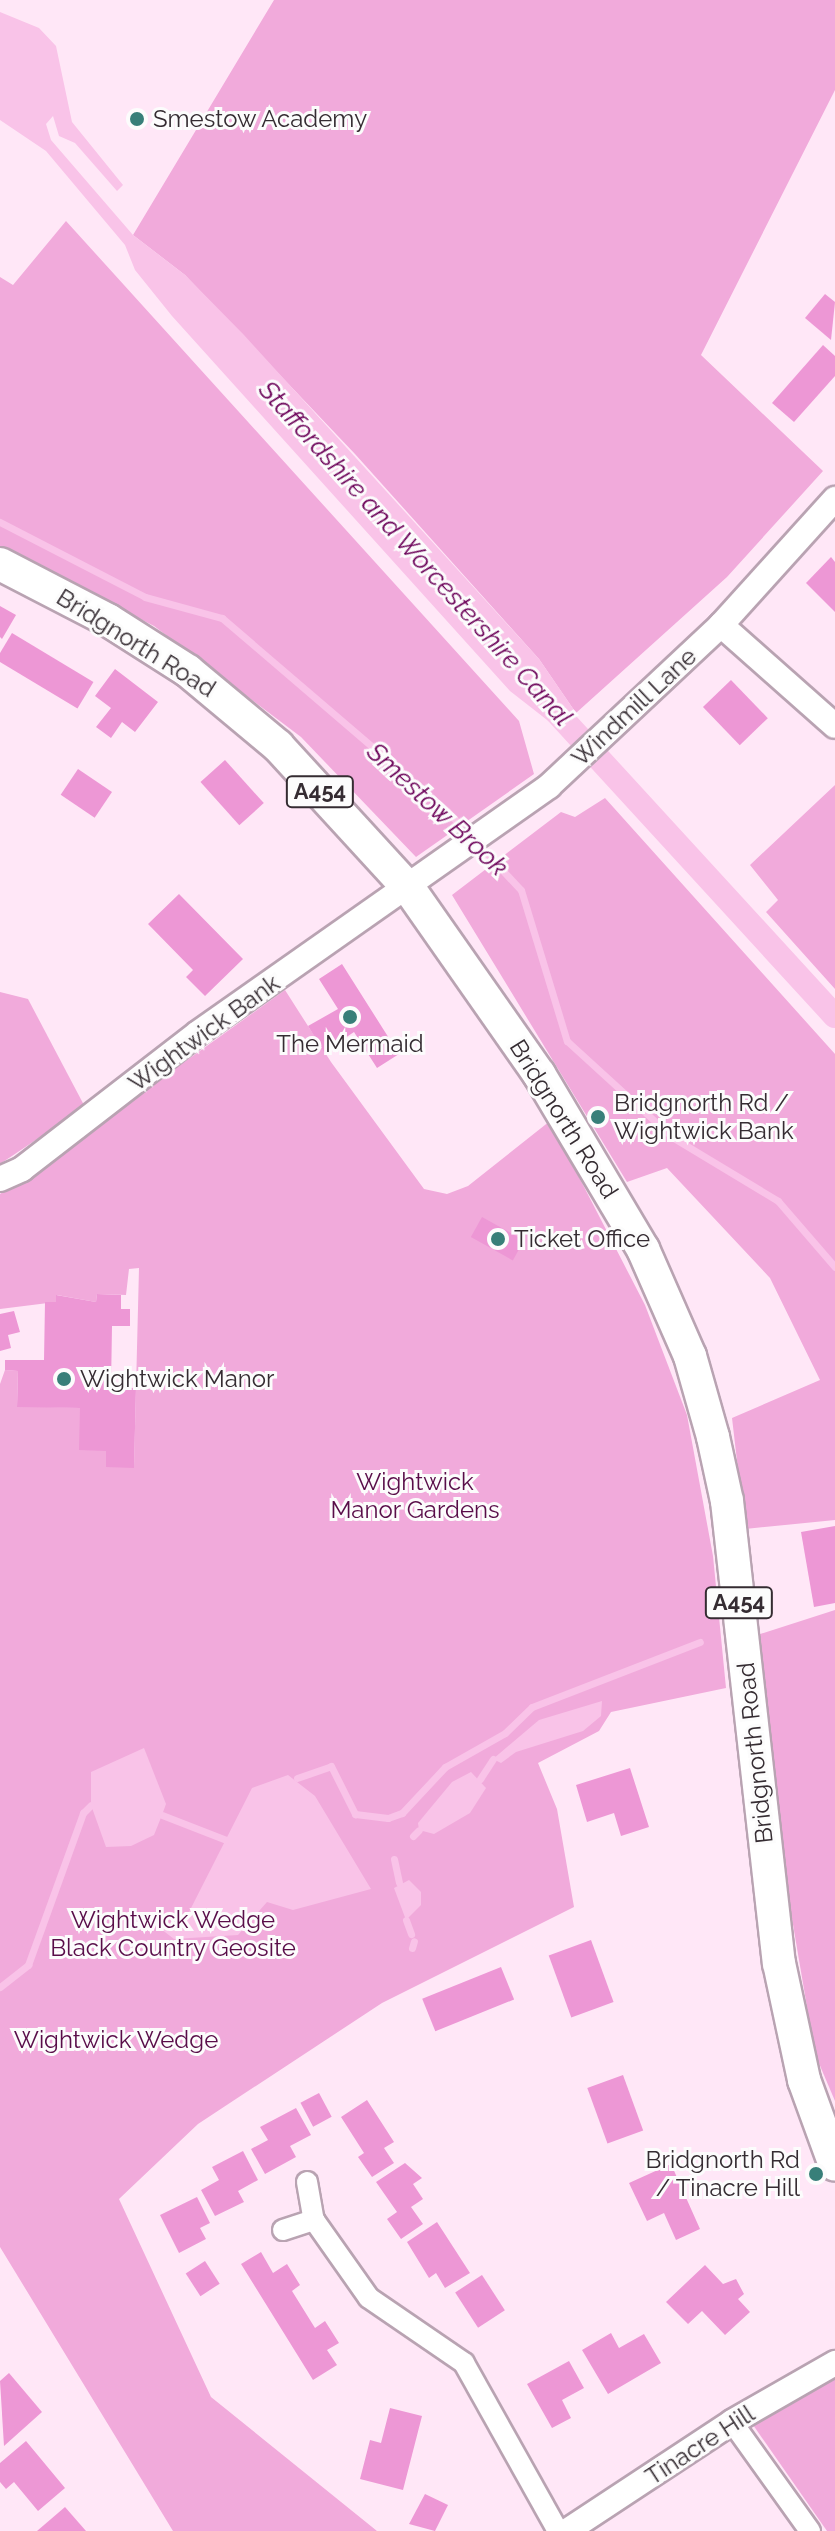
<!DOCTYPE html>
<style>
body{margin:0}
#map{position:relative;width:835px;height:2531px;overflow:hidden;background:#ffe7f7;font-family:Raleway,sans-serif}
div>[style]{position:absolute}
.green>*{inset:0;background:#f1aadb}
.water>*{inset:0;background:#f9c3e8}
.stream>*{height:7px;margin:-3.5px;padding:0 3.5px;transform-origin:3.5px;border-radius:3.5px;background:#f9c3e8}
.canal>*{height:24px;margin:-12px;padding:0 12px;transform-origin:12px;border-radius:12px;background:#f9c3e8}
.building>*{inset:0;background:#ed97d5;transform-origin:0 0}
.roads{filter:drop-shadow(2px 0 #b9a3b2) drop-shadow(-2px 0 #b9a3b2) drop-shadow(0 2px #b9a3b2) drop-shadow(0 -2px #b9a3b2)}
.minor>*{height:20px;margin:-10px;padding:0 10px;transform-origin:10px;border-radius:10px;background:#fff}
.tertiary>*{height:24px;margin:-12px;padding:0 12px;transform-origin:12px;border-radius:12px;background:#fff}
.trunk>*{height:32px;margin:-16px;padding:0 16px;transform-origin:16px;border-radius:16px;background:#fff}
.dots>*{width:22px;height:22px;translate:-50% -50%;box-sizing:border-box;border:4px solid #fcfcfc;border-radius:50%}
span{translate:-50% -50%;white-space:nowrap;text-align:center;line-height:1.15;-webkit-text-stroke:6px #fcfcfc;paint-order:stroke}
.shield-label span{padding:2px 6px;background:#fcfcfc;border:2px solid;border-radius:6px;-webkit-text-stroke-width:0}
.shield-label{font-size:22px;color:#352c32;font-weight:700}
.poi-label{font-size:24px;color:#352c32}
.left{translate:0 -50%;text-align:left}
.right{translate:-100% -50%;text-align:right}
.street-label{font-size:24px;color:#352c32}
.park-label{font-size:24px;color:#590d49}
.water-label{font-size:26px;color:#6b0058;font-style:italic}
</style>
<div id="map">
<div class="green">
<div style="clip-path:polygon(274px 0,835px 0,835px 90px,701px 355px,823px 471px,727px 577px,576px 713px,539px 659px,355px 454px,185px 275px,133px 235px)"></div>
<div style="clip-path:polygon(66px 221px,519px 721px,534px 774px,416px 857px,301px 737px,154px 626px,0 547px,0 277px,13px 285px)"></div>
<div style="clip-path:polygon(835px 785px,835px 989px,766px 912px,778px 900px,750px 865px)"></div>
<div style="clip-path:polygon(605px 798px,835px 1054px,835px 1520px,745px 1529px,732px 1418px,820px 1380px,770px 1278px,667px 1168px,627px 1182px,452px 895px,561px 812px,575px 817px)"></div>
<div style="clip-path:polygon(285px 990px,331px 1062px,424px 1189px,447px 1194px,468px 1186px,550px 1121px,645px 1305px,687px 1415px,713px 1556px,726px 1688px,611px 1712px,599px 1731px,538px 1763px,557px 1809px,574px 1907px,382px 2003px,198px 2124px,119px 2199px,211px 2397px,377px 2531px,173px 2531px,0 2247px,0 1384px,5px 1370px,18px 1371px,17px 1406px,80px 1408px,106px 1451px,134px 1467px,139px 1268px,129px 1269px,126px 1295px,97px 1294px,96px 1302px,57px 1295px,56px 1302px,0 1309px,0 1194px)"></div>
<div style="clip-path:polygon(0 992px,28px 999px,85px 1107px,0 1164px)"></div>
<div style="clip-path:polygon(835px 1610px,835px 2101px,815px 2054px,780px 1848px,757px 1635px)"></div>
<div style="clip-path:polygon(835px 2374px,835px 2531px,827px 2531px,751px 2422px)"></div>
</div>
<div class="water">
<div style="clip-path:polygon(0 12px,39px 28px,56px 46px,72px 122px,123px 185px,117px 191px,75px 143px,59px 136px,53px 116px,46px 124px,51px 140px,133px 235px,185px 275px,244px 335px,539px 659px,576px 713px,565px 734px,510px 691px,172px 316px,135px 270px,125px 245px,46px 151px,0 120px)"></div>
<div style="clip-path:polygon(602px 1701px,601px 1716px,583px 1731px,516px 1752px,501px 1763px,493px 1759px,539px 1720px)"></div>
<div style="clip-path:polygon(144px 1748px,166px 1804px,162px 1815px,154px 1835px,131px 1846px,106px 1847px,91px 1805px,91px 1772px)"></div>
<div style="clip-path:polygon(471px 1772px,486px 1788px,470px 1813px,434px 1834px,419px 1830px,418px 1823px,452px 1782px)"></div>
<div style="clip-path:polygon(288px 1775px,315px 1796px,371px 1889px,293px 1910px,267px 1902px,238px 1935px,174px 1939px,161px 1929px,188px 1914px,252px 1788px)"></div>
<div style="clip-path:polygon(409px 1880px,421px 1892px,421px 1905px,406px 1920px,394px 1888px)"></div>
</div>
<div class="stream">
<div style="left:0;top:522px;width:163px;rotate:27.3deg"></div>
<div style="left:145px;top:597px;width:80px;rotate:15.3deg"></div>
<div style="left:222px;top:618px;width:296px;rotate:40.6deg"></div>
<div style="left:447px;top:811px;width:108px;rotate:46.9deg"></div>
<div style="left:521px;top:890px;width:158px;rotate:73.1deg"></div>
<div style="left:567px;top:1041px;width:142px;rotate:42.4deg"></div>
<div style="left:672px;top:1137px;width:124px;rotate:31.1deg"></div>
<div style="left:778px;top:1201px;width:87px;rotate:49.2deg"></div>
<div style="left:297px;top:1778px;width:36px;rotate:-19deg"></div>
<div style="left:331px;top:1766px;width:54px;rotate:63.4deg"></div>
<div style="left:355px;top:1814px;width:33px;rotate:7deg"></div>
<div style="left:388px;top:1818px;width:15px;rotate:-20deg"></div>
<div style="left:402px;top:1813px;width:63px;rotate:-46.9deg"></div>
<div style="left:445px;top:1767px;width:69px;rotate:-29.5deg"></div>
<div style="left:505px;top:1733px;width:37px;rotate:-44deg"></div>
<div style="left:532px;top:1707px;width:180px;rotate:-21.2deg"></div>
<div style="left:480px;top:1779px;width:24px;rotate:-57deg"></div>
<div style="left:162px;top:1815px;width:69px;rotate:21.3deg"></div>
<div style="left:413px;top:1836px;width:8px;rotate:-45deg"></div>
<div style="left:394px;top:1859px;width:24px;rotate:78deg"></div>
<div style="left:406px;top:1920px;width:15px;rotate:70deg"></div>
<div style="left:412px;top:1948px;width:7px;rotate:-74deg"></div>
<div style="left:0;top:1987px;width:36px;rotate:-38deg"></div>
<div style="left:28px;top:1965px;width:162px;rotate:-70.1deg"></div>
<div style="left:83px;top:1813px;width:11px;rotate:-45deg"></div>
</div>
<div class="canal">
<div style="left:547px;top:702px;width:426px;rotate:47.5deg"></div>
</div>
<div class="building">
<div style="clip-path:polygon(825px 294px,835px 302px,831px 340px,805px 318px)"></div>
<div style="clip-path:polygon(823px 345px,835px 356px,835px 376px,794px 422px,772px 403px)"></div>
<div style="clip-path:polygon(831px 557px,835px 562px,835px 612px,806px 583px)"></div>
<div style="clip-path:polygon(0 606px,16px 615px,2px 639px,0 637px)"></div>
<div style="left:12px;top:633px;width:95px;height:31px;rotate:31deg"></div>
<div style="clip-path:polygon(115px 669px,158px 702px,135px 732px,122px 722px,111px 738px,96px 727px,111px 708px,95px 696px)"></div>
<div style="left:731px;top:680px;width:53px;height:39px;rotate:46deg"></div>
<div style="left:225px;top:760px;width:58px;height:33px;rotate:48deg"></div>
<div style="left:78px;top:769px;width:41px;height:31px;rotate:34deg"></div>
<div style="clip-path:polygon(179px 894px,243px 959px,205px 996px,186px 977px,193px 970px,148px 924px)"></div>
<div style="clip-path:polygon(342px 964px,399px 1054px,377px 1068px,354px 1032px,324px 1052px,308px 1026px,338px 1009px,319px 979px)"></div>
<div style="left:482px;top:1217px;width:48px;height:23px;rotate:29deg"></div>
<div style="clip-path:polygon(97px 1294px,121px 1295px,121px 1309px,130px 1309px,130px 1326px,112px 1326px,111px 1387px,136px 1388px,134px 1468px,106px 1467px,106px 1451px,79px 1450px,80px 1408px,17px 1407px,18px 1371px,5px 1370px,5px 1360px,44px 1360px,45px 1302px,56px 1302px,56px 1295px,96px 1302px)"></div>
<div style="clip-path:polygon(14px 1311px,20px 1332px,8px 1335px,11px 1348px,0 1351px,0 1314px)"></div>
<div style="clip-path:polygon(835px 1526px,835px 1603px,814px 1607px,801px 1532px)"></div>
<div style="clip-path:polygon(630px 1768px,649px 1827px,621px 1836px,614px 1813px,587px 1822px,576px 1785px)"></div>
<div style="left:591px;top:1940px;width:66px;height:45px;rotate:70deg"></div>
<div style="left:501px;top:1967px;width:35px;height:85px;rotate:68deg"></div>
<div style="left:623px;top:2075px;width:59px;height:38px;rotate:70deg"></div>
<div style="left:319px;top:2093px;width:27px;height:21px;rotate:62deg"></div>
<div style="clip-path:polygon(367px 2100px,394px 2142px,384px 2148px,394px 2163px,372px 2177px,358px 2157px,364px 2153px,341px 2117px)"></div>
<div style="clip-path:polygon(296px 2108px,311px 2135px,290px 2146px,296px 2157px,265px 2174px,251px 2149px,268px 2140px,260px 2127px)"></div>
<div style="clip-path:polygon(243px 2151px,258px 2180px,238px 2191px,244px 2202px,215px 2216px,201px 2190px,219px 2180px,212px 2167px)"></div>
<div style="clip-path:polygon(405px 2163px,422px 2178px,413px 2184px,423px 2199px,411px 2207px,423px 2224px,401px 2239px,387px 2219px,397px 2212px,376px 2182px)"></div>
<div style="clip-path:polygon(671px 2164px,700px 2229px,676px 2240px,664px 2213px,647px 2221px,629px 2183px)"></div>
<div style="clip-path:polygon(197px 2197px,210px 2223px,200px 2228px,206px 2239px,179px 2253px,160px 2215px)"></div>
<div style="clip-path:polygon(437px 2222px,470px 2273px,445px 2288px,436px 2273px,429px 2278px,407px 2242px)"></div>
<div style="clip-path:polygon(261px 2252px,273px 2273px,287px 2264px,300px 2285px,292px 2291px,315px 2328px,325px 2321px,339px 2343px,327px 2350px,337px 2365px,313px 2380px,241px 2264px)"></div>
<div style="left:205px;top:2261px;width:27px;height:23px;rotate:57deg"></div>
<div style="clip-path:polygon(705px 2265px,723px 2284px,736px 2279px,744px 2294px,738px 2299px,750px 2312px,725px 2335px,702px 2311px,688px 2324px,666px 2302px)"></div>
<div style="left:482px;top:2275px;width:42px;height:32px;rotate:57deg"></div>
<div style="clip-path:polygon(611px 2333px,619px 2348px,644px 2334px,661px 2363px,608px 2394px,582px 2350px)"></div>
<div style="clip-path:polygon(569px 2361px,584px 2388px,562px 2400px,571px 2418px,552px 2428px,527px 2384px)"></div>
<div style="clip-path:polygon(9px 2373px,42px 2412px,4px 2446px,0 2381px)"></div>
<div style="clip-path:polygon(390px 2408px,422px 2416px,403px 2490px,360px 2479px,370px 2440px,381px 2443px)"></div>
<div style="clip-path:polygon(26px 2441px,65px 2488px,38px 2511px,14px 2482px,6px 2489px,0 2482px,0 2463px)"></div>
<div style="clip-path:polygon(425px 2494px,448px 2505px,435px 2531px,409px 2524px)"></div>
<div style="clip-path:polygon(65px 2507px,86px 2531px,37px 2531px)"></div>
</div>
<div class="roads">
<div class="minor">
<div style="left:307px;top:2182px;width:39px;rotate:80deg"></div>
<div style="left:314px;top:2220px;width:95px;rotate:54.8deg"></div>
<div style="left:369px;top:2298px;width:115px;rotate:34.4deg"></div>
<div style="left:464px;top:2363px;width:193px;rotate:60.8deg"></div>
<div style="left:283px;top:2230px;width:33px;rotate:-18deg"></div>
<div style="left:732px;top:2422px;width:134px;rotate:54.4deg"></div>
</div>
<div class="tertiary">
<div style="left:721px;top:625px;width:152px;rotate:41.5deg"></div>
<div style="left:0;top:1179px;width:24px;rotate:-24deg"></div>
<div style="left:22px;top:1169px;width:222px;rotate:-37.7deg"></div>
<div style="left:198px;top:1033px;width:429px;rotate:-35.1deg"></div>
<div style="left:549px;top:786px;width:236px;rotate:-43.1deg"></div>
<div style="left:721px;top:625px;width:170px;rotate:-47.9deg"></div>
<div style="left:567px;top:2531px;width:198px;rotate:-33.4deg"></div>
<div style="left:732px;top:2422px;width:119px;rotate:-29.8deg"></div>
</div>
<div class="trunk">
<div style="left:0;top:564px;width:122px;rotate:27.4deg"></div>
<div style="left:108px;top:620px;width:95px;rotate:32.5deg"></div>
<div style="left:188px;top:671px;width:117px;rotate:39.8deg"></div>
<div style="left:278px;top:746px;width:195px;rotate:47.5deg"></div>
<div style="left:410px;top:890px;width:225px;rotate:55deg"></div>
<div style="left:539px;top:1074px;width:204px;rotate:59.3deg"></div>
<div style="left:643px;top:1249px;width:117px;rotate:66.3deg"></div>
<div style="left:690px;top:1356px;width:84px;rotate:74.1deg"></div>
<div style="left:713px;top:1437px;width:66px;rotate:77.7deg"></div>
<div style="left:727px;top:1501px;width:465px;rotate:83.6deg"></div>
<div style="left:779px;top:1963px;width:120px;rotate:77.9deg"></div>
<div style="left:804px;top:2080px;width:90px;rotate:70deg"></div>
</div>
</div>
<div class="dots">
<div style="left:137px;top:119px;background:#387f79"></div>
<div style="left:350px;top:1017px;background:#387f79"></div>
<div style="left:598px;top:1117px;background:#387f79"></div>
<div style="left:498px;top:1239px;background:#387f79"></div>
<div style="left:64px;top:1379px;background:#387f79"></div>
<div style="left:816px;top:2174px;background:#387f79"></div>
</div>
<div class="shield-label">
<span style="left:320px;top:792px">A454</span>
<span style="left:739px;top:1603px">A454</span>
</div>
<div class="poi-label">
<span class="left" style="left:153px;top:119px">Smestow Academy</span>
<span style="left:350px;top:1044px">The Mermaid</span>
<span class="left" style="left:614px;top:1117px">Bridgnorth Rd /<br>Wightwick Bank</span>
<span class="left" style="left:514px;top:1239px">Ticket Office</span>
<span class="left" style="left:80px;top:1379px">Wightwick Manor</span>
<span class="right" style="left:800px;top:2174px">Bridgnorth Rd<br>/ Tinacre Hill</span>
</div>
<div class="street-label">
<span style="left:136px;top:643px;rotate:32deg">Bridgnorth Road</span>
<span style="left:634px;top:707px;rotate:-43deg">Windmill Lane</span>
<span style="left:204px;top:1033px;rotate:-36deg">Wightwick Bank</span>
<span style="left:564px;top:1119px;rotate:58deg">Bridgnorth Road</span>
<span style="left:755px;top:1753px;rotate:-96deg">Bridgnorth Road</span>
<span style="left:700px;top:2445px;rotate:-33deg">Tinacre Hill</span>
</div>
<div class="park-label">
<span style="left:415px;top:1496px">Wightwick<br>Manor Gardens</span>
<span style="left:173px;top:1934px">Wightwick Wedge<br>Black Country Geosite</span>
<span style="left:116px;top:2040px">Wightwick Wedge</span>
</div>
<div class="water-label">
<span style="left:415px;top:554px;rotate:48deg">Staffordshire and Worcestershire Canal</span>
<span style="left:437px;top:810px;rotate:43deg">Smestow Brook</span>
</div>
</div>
